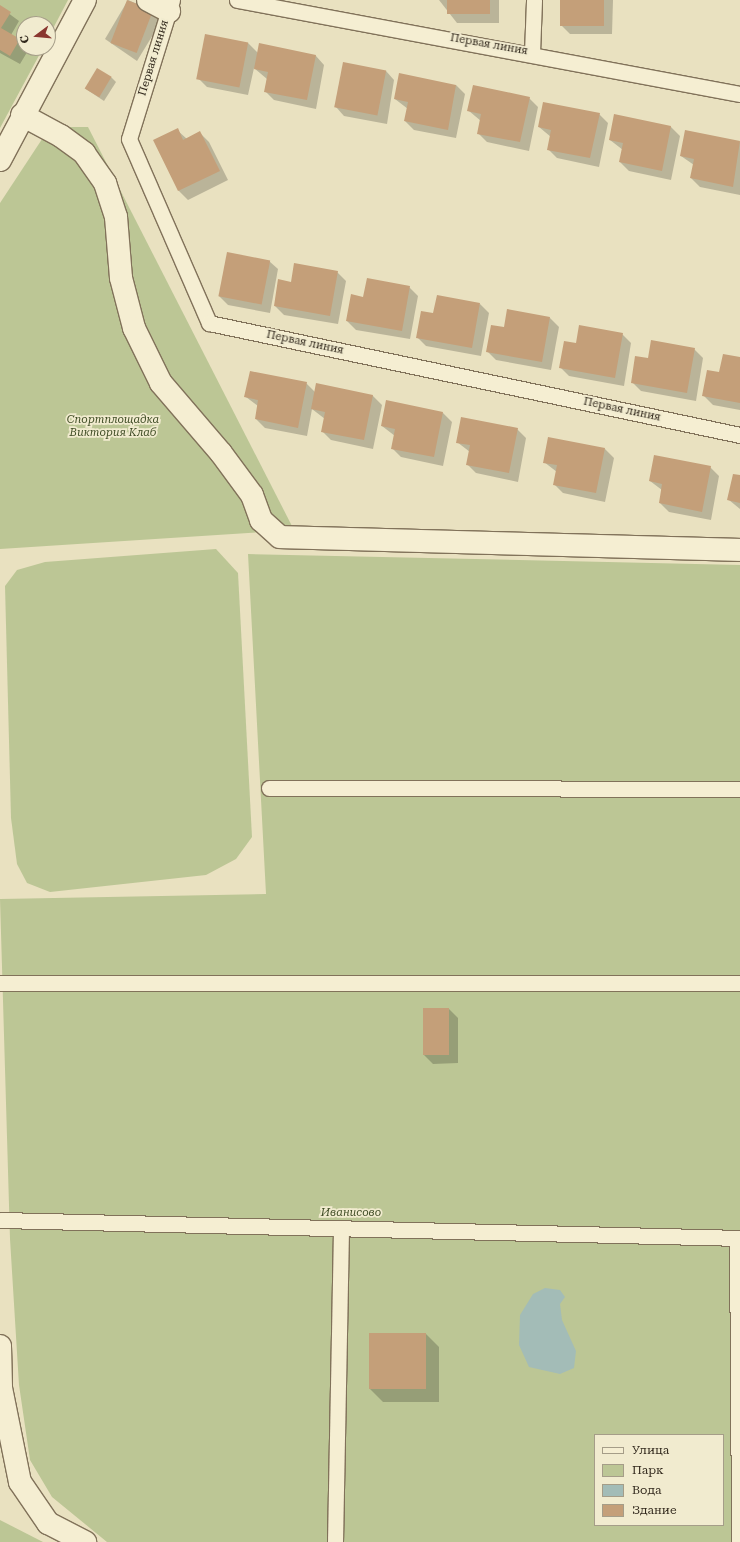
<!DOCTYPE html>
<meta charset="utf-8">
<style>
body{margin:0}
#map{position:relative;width:740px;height:1542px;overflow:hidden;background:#e9e1c0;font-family:"Roboto Serif",serif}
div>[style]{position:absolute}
.green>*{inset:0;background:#bcc695}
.water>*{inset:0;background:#a3bcb7}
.shadow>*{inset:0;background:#0003}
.building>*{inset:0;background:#c49f79;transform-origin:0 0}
.roads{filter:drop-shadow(1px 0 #81725a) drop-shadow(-1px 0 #81725a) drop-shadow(0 1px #81725a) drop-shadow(0 -1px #81725a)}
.lane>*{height:15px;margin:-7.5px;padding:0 7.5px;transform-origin:7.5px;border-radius:7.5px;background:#f5eed2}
.street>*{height:22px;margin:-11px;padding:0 11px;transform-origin:11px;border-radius:11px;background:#f5eed2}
span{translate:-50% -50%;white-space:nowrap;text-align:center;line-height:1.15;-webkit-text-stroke:3.5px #f1ebcf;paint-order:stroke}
.street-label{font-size:11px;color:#32291d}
.park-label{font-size:11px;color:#3f4c25;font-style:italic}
.legend{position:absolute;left:594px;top:1434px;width:130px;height:92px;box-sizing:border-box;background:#f1ebcf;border:1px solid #a59d88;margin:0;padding:5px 7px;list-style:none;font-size:12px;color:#32291d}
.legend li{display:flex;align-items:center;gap:8px;height:20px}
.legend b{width:20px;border:1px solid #a59d88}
.north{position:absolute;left:16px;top:16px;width:40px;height:40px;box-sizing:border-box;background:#f1ebcf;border:1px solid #a59d88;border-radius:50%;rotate:254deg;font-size:11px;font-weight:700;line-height:16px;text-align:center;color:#32291d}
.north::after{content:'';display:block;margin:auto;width:14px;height:18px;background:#8a372f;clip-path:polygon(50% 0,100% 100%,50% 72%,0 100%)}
</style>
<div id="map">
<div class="green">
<div style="clip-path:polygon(0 0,68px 0,48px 38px,48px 24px,24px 24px,24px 48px,43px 48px,0 128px)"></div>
<div style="clip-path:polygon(50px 127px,88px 127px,294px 530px,0 549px,0 203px)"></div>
<div style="clip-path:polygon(216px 549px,238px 573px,252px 837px,236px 859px,206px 875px,50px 892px,27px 883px,17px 864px,11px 818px,5px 586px,17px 570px,45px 562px)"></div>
<div style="clip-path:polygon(evenodd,248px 554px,740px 565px,740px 1542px,107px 1542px,52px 1497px,30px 1460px,19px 1385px,10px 1239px,0 899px,266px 894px,248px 554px,595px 1435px,723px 1435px,723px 1525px,595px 1525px,595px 1435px)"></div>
<div style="clip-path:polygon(0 1520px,43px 1542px,0 1542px)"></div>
</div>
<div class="water">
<div style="clip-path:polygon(545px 1288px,560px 1290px,565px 1297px,560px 1304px,562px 1320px,576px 1351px,574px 1368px,560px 1374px,529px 1367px,519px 1345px,520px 1315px,533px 1294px)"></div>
</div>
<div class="shadow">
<div style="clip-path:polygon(128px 0,153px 11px,162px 20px,137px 61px,105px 39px)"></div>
<div style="clip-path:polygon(439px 0,499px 0,499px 23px,457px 23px)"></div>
<div style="clip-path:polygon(561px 0,613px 0,612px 34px,570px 34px,561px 25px)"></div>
<div style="clip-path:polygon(0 7px,19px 21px,11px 35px,29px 49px,20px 64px,0 53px)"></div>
<div style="clip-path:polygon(248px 43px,258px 53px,316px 56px,324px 65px,316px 109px,274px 100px,265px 91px,267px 79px,254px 68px,248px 95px,207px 87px,198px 78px)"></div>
<div style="clip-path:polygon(386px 71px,394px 80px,387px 124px,344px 116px,336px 107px)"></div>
<div style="clip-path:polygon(111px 77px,116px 82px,104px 101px,86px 89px)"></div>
<div style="clip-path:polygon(456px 85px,465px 94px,456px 138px,414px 130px,405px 121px,408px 109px,395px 99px)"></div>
<div style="clip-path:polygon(529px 98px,538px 107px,529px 151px,487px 142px,478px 133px,481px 121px,469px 111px)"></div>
<div style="clip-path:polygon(599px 114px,608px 123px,599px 167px,557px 158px,548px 149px,551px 137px,539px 127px)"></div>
<div style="clip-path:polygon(615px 116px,671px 127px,680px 136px,671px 180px,629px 171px,620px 162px,623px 150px,610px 140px)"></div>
<div style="clip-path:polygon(177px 130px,187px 139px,200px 133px,209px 142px,228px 180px,188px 200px,179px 191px,155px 141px)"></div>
<div style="clip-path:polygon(686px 131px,740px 142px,740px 195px,700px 187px,691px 178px,694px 165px,681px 156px)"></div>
<div style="clip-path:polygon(269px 261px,278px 269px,270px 313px,228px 305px,219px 296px)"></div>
<div style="clip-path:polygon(337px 272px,346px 281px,338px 324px,284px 315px,275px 306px)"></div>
<div style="clip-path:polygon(409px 287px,418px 296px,410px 339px,356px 330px,347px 321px,364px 298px)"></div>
<div style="clip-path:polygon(480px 304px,489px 313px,481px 356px,426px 346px,417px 337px)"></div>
<div style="clip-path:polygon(550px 318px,559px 327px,551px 370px,496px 360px,487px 351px,505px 328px)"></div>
<div style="clip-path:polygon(622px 334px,631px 343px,624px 386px,569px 376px,560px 367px,577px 344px)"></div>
<div style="clip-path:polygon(694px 349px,703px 358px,696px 401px,641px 391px,632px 382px,649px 360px)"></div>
<div style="clip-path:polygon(740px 358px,740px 410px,713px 405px,704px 396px,720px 374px)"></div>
<div style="clip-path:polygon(306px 383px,315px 392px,373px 396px,382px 405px,373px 449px,331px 440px,322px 431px,325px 419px,312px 409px,307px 436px,265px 428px,256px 419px,258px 406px,246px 397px)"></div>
<div style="clip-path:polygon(443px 413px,452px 422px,443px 466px,401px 457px,392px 448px,395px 436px,382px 426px)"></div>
<div style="clip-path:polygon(517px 429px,526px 438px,518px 482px,476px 473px,467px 464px,470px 452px,457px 442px)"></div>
<div style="clip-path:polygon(605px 449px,614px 458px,605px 502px,563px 493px,554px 484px,557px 472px,544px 462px)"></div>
<div style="clip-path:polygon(710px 467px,719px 476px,711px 520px,669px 512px,660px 503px,662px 490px,650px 481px)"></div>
<div style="clip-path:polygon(740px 476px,740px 509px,729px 500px)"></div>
<div style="clip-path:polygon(424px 1009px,449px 1009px,458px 1018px,458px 1063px,433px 1064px,424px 1055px)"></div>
<div style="clip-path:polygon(426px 1334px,439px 1347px,439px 1402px,383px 1402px,370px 1389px)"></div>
</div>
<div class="building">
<div style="left:127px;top:0;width:28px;height:46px;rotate:21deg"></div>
<div style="left:447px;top:0;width:43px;height:14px"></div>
<div style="left:560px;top:0;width:44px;height:26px"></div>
<div style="clip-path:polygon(0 5px,11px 12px,1px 28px,20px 39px,10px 56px,0 50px)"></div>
<div style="left:205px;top:34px;width:44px;height:46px;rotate:11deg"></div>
<div style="clip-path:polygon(259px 43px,316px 55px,307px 100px,264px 92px,268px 72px,254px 69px)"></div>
<div style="left:343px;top:62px;width:44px;height:46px;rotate:11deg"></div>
<div style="left:97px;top:68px;width:17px;height:24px;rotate:31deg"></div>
<div style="clip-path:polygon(399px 73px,456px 85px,448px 130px,404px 121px,408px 102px,394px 99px)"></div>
<div style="clip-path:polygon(473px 85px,530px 97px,520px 142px,477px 134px,481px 114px,467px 111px)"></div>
<div style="clip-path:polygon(543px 102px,600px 113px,590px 158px,547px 150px,551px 130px,538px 127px)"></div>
<div style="clip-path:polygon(614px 114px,671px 126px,662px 171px,619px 162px,623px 143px,609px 140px)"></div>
<div style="clip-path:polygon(178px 128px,183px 140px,200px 131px,220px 171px,178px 191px,153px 140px)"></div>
<div style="clip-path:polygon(685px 130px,740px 141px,733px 187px,690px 178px,694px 159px,680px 156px)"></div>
<div style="left:227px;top:252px;width:44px;height:45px;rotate:11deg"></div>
<div style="clip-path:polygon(294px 263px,338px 271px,330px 316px,274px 306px,278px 279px,291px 282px)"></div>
<div style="clip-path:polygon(367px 278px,410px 286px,402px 331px,346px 321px,351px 294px,363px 297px)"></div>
<div style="clip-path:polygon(437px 295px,480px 303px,472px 348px,416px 338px,421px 311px,433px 313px)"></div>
<div style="clip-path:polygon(507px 309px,550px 317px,542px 362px,486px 352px,491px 325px,504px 327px)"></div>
<div style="clip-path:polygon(579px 325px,623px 333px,615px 378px,559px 368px,564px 341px,576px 343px)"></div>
<div style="clip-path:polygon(651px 340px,695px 348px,687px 393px,631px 383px,635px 356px,648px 358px)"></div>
<div style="clip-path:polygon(723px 354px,740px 357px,740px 403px,702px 396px,707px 370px,719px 372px)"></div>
<div style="clip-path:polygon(250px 371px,307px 382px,298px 428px,255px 419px,258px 400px,244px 397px)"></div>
<div style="clip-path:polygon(316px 383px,373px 395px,364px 440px,321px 432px,325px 412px,311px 409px)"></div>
<div style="clip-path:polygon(386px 400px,443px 412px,434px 457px,391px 449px,395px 429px,381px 426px)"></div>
<div style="clip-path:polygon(461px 417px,518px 428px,509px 473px,466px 465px,470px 445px,456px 443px)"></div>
<div style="clip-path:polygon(548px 437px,605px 448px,596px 493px,553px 485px,557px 465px,543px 463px)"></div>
<div style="clip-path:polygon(654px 455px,711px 466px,702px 512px,659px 503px,662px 484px,649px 481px)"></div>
<div style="clip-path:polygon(733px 474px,740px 475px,740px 503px,727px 500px)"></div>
<div style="left:423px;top:1008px;width:26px;height:47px"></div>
<div style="left:369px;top:1333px;width:57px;height:56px"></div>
</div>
<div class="roads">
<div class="lane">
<div style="left:172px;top:0;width:145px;rotate:107.2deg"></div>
<div style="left:129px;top:139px;width:201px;rotate:66.5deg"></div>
<div style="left:209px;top:323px;width:543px;rotate:11.91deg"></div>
<div style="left:237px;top:0;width:512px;rotate:10.59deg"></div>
<div style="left:532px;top:53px;width:53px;rotate:-87.8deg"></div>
<div style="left:269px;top:788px;width:471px;rotate:0.1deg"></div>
<div style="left:0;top:983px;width:740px"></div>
<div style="left:0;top:1220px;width:740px;rotate:1.39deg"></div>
<div style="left:737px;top:1238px;width:304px;rotate:89.6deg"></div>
<div style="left:335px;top:1542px;width:314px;rotate:-88.9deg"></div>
</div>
<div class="street">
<div style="left:148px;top:0;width:24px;rotate:28deg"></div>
<div style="left:22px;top:115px;width:44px;rotate:28.3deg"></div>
<div style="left:61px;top:136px;width:29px;rotate:36deg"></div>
<div style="left:84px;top:153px;width:37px;rotate:55deg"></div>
<div style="left:105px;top:183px;width:36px;rotate:72deg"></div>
<div style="left:116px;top:217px;width:61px;rotate:85.3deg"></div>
<div style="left:121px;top:278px;width:52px;rotate:75.4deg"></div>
<div style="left:134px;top:328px;width:61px;rotate:63.9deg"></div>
<div style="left:161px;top:383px;width:92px;rotate:49.4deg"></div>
<div style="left:221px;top:453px;width:52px;rotate:53.6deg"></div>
<div style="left:252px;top:495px;width:27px;rotate:70deg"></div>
<div style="left:261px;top:520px;width:25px;rotate:42deg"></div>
<div style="left:280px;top:537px;width:460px;rotate:1.6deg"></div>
<div style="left:0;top:160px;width:181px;rotate:-62deg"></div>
<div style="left:0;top:1346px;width:42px;rotate:88.6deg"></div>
<div style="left:1px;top:1388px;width:96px;rotate:78.6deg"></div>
<div style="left:20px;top:1482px;width:50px;rotate:55.7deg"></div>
<div style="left:48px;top:1523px;width:42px;rotate:27.2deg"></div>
</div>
</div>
<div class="street-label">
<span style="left:489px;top:45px;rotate:10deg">Первая линия</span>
<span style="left:154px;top:58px;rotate:-73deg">Первая линия</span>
<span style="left:305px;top:343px;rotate:12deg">Первая линия</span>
<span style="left:622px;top:410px;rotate:12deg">Первая линия</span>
</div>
<div class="park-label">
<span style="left:113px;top:427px">Спортплощадка<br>Виктория Клаб</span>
<span style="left:351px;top:1213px">Иванисово</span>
</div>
<ul class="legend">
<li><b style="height:5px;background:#f5eed2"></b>Улица</li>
<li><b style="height:11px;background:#bcc695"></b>Парк</li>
<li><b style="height:11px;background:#a3bcb7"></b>Вода</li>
<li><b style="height:11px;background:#c49f79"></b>Здание</li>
</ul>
<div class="north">С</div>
</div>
